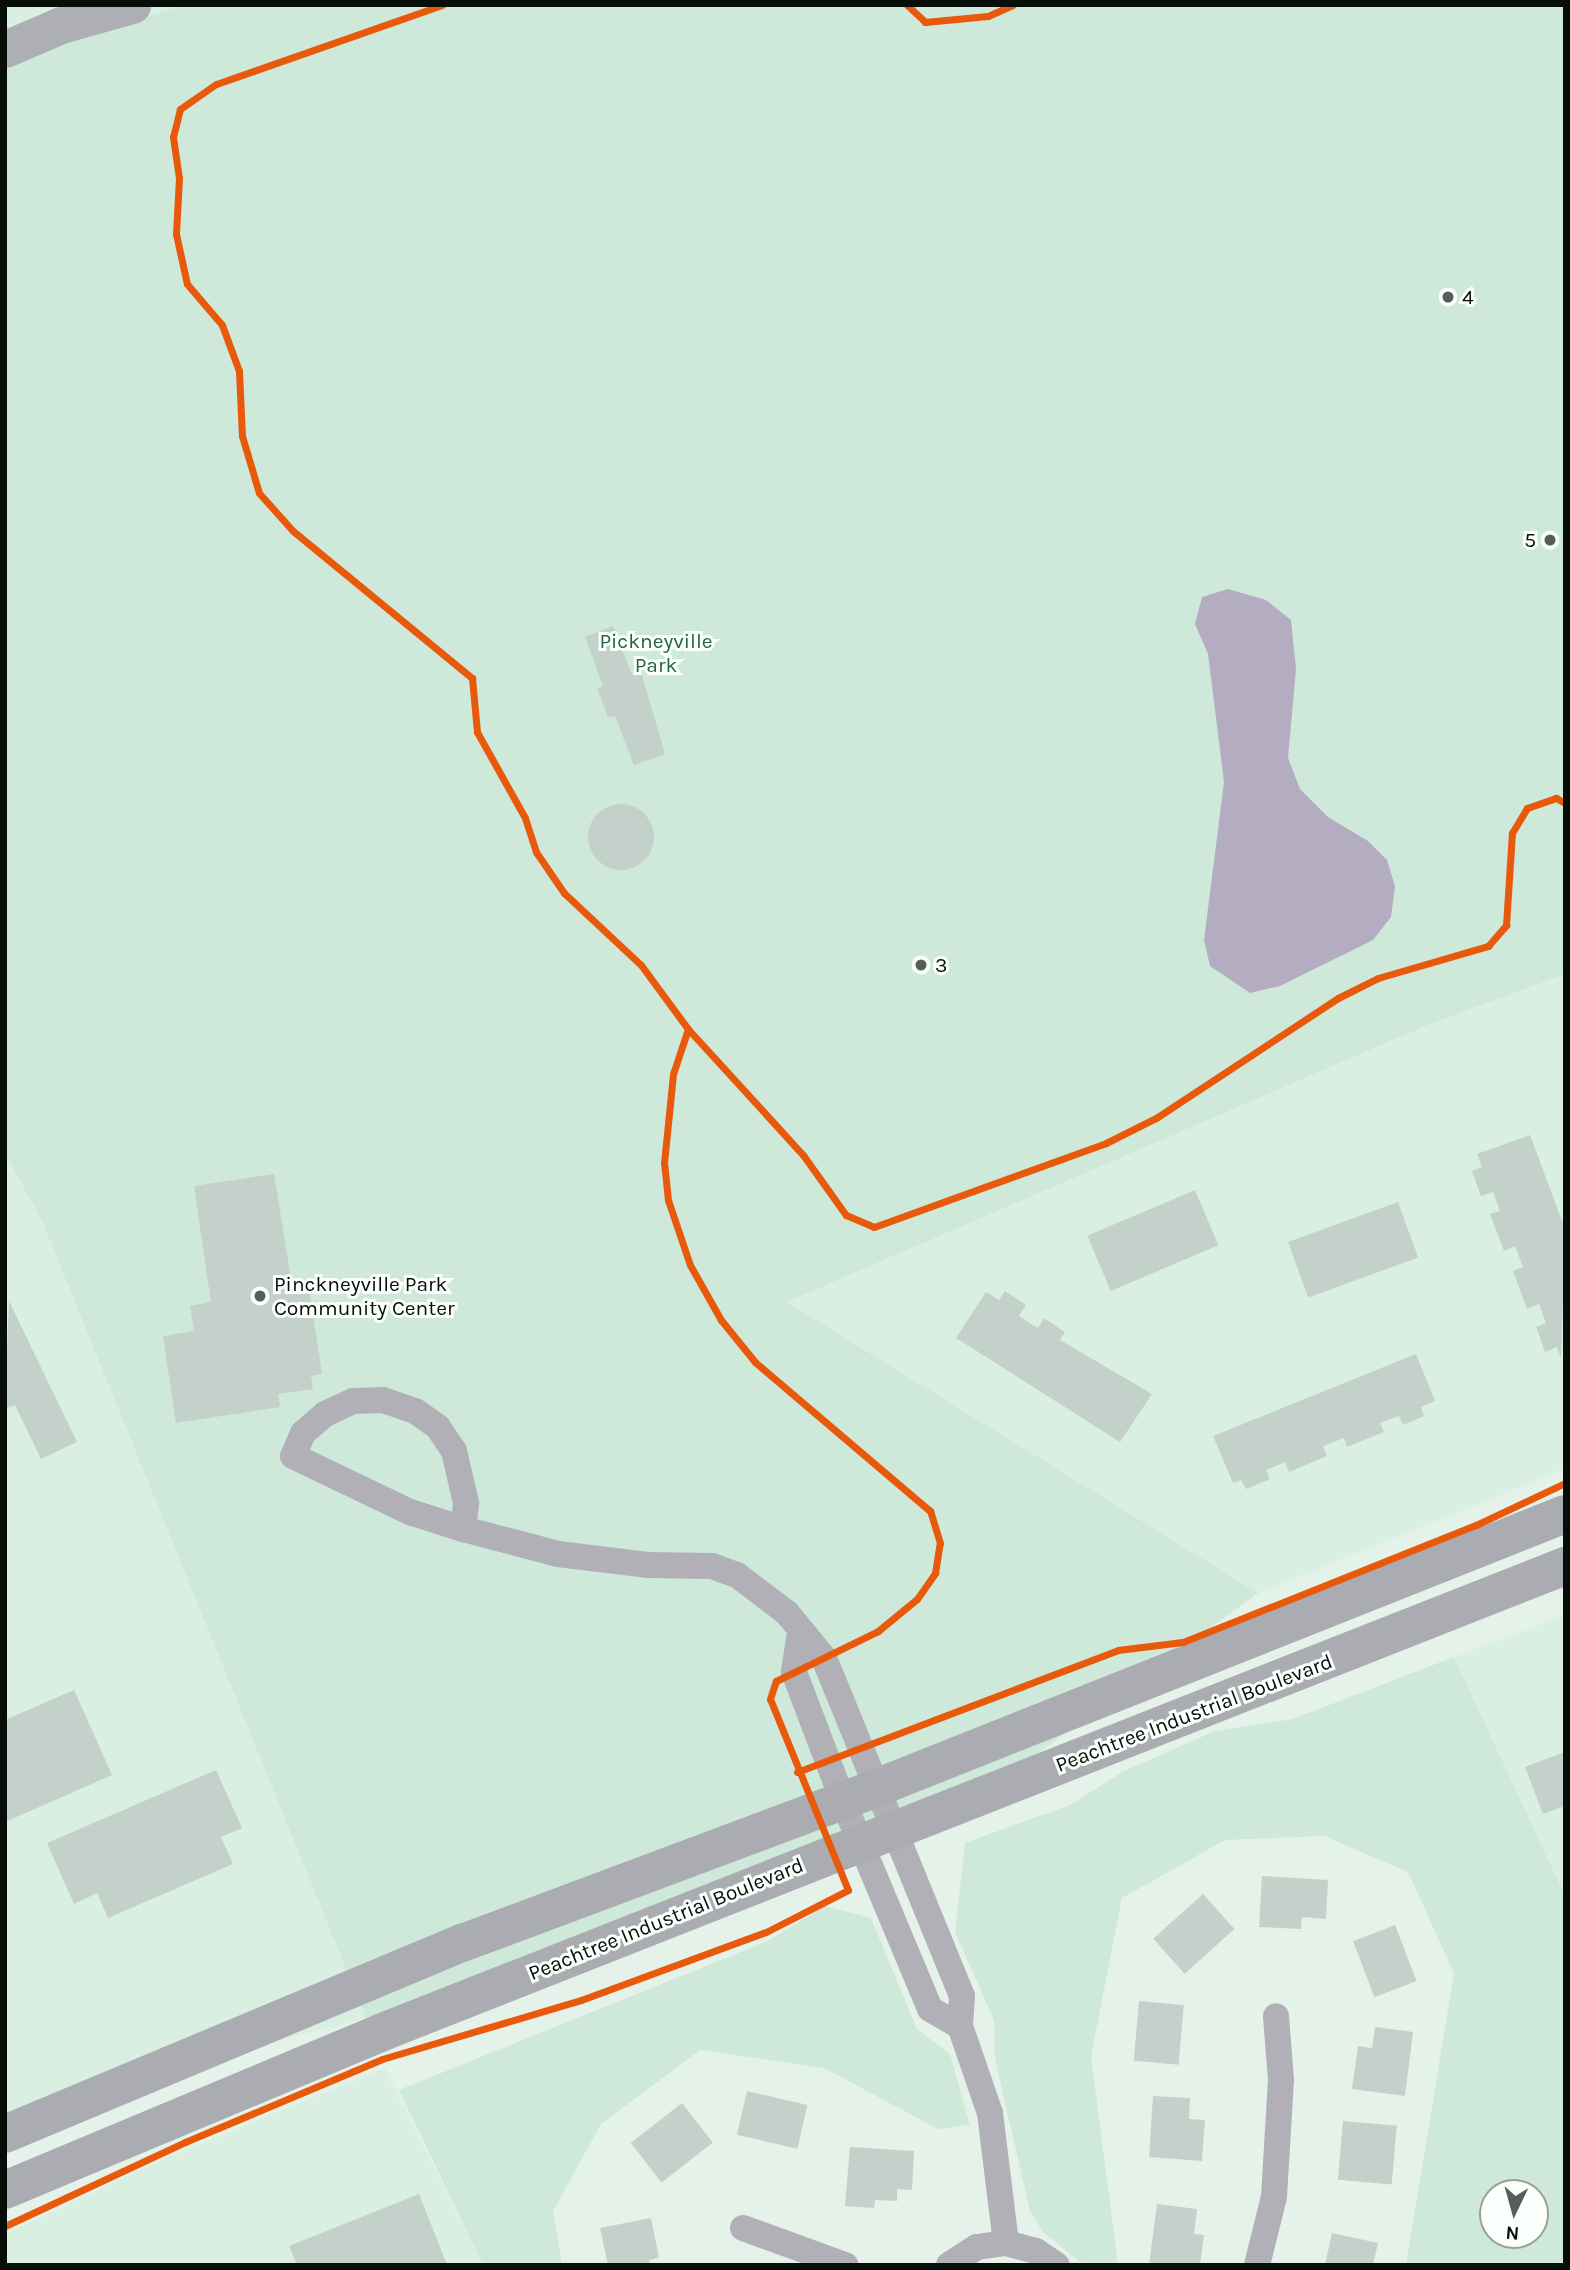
<!DOCTYPE html>
<style>
body{margin:0}
#map{position:relative;width:1570px;height:2270px;overflow:hidden;background:#e5f2ea;font-family:Karla,sans-serif}
div>[style]{position:absolute}
.built>*{inset:0;background:#d8efe1}
.green>*{inset:0;background:#cee8d9}
.water>*{inset:0;background:#b4adc1}
.building>*{inset:0;background:#c4d1ca;transform-origin:0 0}
.round{border-radius:50%}
.street>*{height:26px;margin:-13px;padding:0 13px;transform-origin:13px;border-radius:13px;background:#b0b0b6}
.secondary>*{height:37px;margin:-18.5px;padding:0 18.5px;transform-origin:18.5px;border-radius:18.5px;background:#aeafb4}
.highway>*{height:38px;margin:-19px;padding:0 19px;transform-origin:19px;border-radius:19px;background:#aaacb1}
.cycleway>*{height:7px;margin:-3.5px;padding:0 3.5px;transform-origin:3.5px;border-radius:3.5px;background:#e8590c}
.dots>*{width:19px;height:19px;translate:-50% -50%;box-sizing:border-box;border:4px solid #fafffc;border-radius:50%}
span{translate:-50% -50%;white-space:nowrap;text-align:center;line-height:1.15;-webkit-text-stroke:6px #fafffc;paint-order:stroke}
.poi-label{font-size:21px;color:#070e0a}
.left{translate:0 -50%;text-align:left}
.right{translate:-100% -50%;text-align:right}
.park-label{font-size:21px;color:#276346}
.street-label{font-size:21px;color:#070e0a}
.frame{position:absolute;inset:0;border:7px solid #070e0a;pointer-events:none}
.north{position:absolute;left:1479px;top:2179px;width:70px;height:70px;box-sizing:border-box;background:#fafffc;border:2px solid #999f9b;border-radius:50%;rotate:185deg;font-size:19px;font-weight:700;line-height:28px;text-align:center;color:#070e0a}
.north::after{content:'';display:block;margin:auto;width:24px;height:32px;background:#555e58;clip-path:polygon(50% 0,100% 100%,50% 72%,0 100%)}
</style>
<div id="map">
<div class="built">
<div style="clip-path:polygon(5px 5px,183px 5px,5px 63px)"></div>
<div style="clip-path:polygon(1565px 974px,1565px 1469px,1258px 1593px,787px 1302px,1425px 1026px)"></div>
<div style="clip-path:polygon(5px 1153px,42px 1221px,366px 2018px,5px 2113px)"></div>
<div style="clip-path:polygon(1565px 1615px,1565px 1896px,1454px 1657px)"></div>
<div style="clip-path:polygon(385px 2068px,483px 2265px,5px 2265px,5px 2234px,166px 2158px)"></div>
</div>
<div class="green">
<div style="clip-path:polygon(183px 5px,1565px 5px,1565px 974px,1425px 1026px,787px 1302px,1258px 1593px,1022px 1765px,366px 2018px,42px 1221px,5px 1153px,5px 63px)"></div>
<div style="clip-path:polygon(evenodd,1454px 1657px,1565px 1896px,1565px 2265px,1406px 2265px,1454px 1973px,1408px 1872px,1324px 1836px,1225px 1840px,1122px 1898px,1091px 2056px,1118px 2265px,1084px 2265px,1043px 2232px,1030px 2211px,995px 2059px,994px 2020px,955px 1932px,965px 1843px,1070px 1805px,1124px 1771px,1215px 1731px,1293px 1719px,1454px 1657px,1493px 2193px,1535px 2193px,1535px 2235px,1493px 2235px,1493px 2193px)"></div>
<div style="clip-path:polygon(825px 1906px,871px 1918px,917px 2029px,950px 2054px,970px 2125px,938px 2129px,824px 2068px,700px 2050px,601px 2124px,553px 2211px,562px 2265px,483px 2265px,399px 2090px,768px 1941px)"></div>
</div>
<div class="water">
<div style="clip-path:polygon(1228px 589px,1266px 600px,1291px 620px,1296px 669px,1288px 758px,1300px 789px,1328px 817px,1368px 841px,1387px 860px,1395px 886px,1391px 917px,1373px 940px,1280px 986px,1250px 993px,1210px 966px,1204px 940px,1224px 782px,1208px 654px,1195px 624px,1202px 597px)"></div>
</div>
<div class="building">
<div style="clip-path:polygon(613px 626px,632px 675px,641px 672px,665px 754px,634px 765px,615px 716px,608px 717px,597px 688px,603px 686px,585px 637px)"></div>
<div class="round" style="left:588px;top:804px;width:66px;height:66px"></div>
<div style="clip-path:polygon(1530px 1135px,1565px 1229px,1561px 1358px,1557px 1347px,1545px 1352px,1536px 1327px,1546px 1323px,1539px 1304px,1527px 1309px,1513px 1271px,1523px 1267px,1515px 1246px,1504px 1251px,1490px 1214px,1500px 1211px,1493px 1192px,1481px 1196px,1472px 1171px,1482px 1167px,1477px 1154px)"></div>
<div style="clip-path:polygon(274px 1174px,293px 1291px,309px 1288px,322px 1374px,311px 1376px,313px 1389px,278px 1394px,280px 1407px,176px 1423px,163px 1336px,194px 1331px,190px 1306px,211px 1302px,194px 1186px)"></div>
<div style="left:1195px;top:1190px;width:60px;height:117px;rotate:67deg"></div>
<div style="left:1398px;top:1202px;width:59px;height:117px;rotate:70deg"></div>
<div style="clip-path:polygon(1005px 1291px,1026px 1305px,1019px 1316px,1038px 1328px,1044px 1318px,1065px 1332px,1060px 1340px,1152px 1394px,1120px 1442px,956px 1338px,986px 1292px,999px 1300px)"></div>
<div style="clip-path:polygon(9px 1301px,77px 1442px,41px 1459px,15px 1405px,5px 1409px)"></div>
<div style="clip-path:polygon(1416px 1354px,1435px 1401px,1421px 1407px,1424px 1416px,1403px 1425px,1399px 1416px,1380px 1423px,1384px 1432px,1347px 1447px,1344px 1438px,1323px 1446px,1327px 1456px,1289px 1472px,1285px 1462px,1266px 1470px,1270px 1479px,1246px 1489px,1241px 1480px,1233px 1483px,1213px 1436px)"></div>
<div style="clip-path:polygon(74px 1690px,112px 1775px,5px 1822px,5px 1720px)"></div>
<div style="clip-path:polygon(1565px 1752px,1565px 1806px,1543px 1814px,1525px 1767px)"></div>
<div style="clip-path:polygon(216px 1770px,242px 1828px,221px 1837px,233px 1864px,108px 1918px,97px 1893px,74px 1904px,47px 1843px)"></div>
<div style="clip-path:polygon(1262px 1876px,1328px 1880px,1326px 1919px,1302px 1917px,1301px 1929px,1259px 1927px)"></div>
<div style="left:1203px;top:1894px;width:47px;height:67px;rotate:48deg"></div>
<div style="left:1395px;top:1925px;width:60px;height:45px;rotate:69deg"></div>
<div style="left:1139px;top:2001px;width:45px;height:60px;rotate:5deg"></div>
<div style="clip-path:polygon(1375px 2027px,1413px 2032px,1405px 2096px,1352px 2089px,1358px 2046px,1372px 2048px)"></div>
<div style="left:747px;top:2091px;width:62px;height:45px;rotate:13deg"></div>
<div style="clip-path:polygon(1153px 2096px,1190px 2098px,1189px 2119px,1205px 2120px,1202px 2161px,1149px 2157px)"></div>
<div style="left:682px;top:2103px;width:50px;height:65px;rotate:52deg"></div>
<div style="left:1343px;top:2121px;width:54px;height:59px;rotate:5deg"></div>
<div style="clip-path:polygon(850px 2147px,914px 2151px,912px 2190px,897px 2189px,897px 2201px,875px 2200px,874px 2208px,845px 2206px)"></div>
<div style="clip-path:polygon(419px 2194px,447px 2265px,297px 2265px,289px 2246px)"></div>
<div style="clip-path:polygon(1157px 2204px,1197px 2209px,1194px 2234px,1204px 2235px,1200px 2265px,1149px 2265px)"></div>
<div style="clip-path:polygon(651px 2218px,659px 2258px,649px 2260px,650px 2265px,608px 2265px,600px 2228px)"></div>
<div style="clip-path:polygon(1332px 2233px,1378px 2243px,1373px 2265px,1325px 2265px)"></div>
</div>
<div class="street">
<div style="left:463px;top:1529px;width:26px;rotate:-83deg"></div>
<div style="left:466px;top:1503px;width:53px;rotate:-103deg"></div>
<div style="left:454px;top:1451px;width:29px;rotate:-124deg"></div>
<div style="left:438px;top:1427px;width:28px;rotate:-145deg"></div>
<div style="left:415px;top:1411px;width:34px;rotate:-161deg"></div>
<div style="left:383px;top:1400px;width:30px;rotate:178deg"></div>
<div style="left:353px;top:1401px;width:31px;rotate:155deg"></div>
<div style="left:325px;top:1414px;width:29px;rotate:139deg"></div>
<div style="left:303px;top:1433px;width:25px;rotate:113deg"></div>
<div style="left:293px;top:1456px;width:130px;rotate:25.6deg"></div>
<div style="left:410px;top:1512px;width:56px;rotate:17.8deg"></div>
<div style="left:463px;top:1529px;width:98px;rotate:14.7deg"></div>
<div style="left:558px;top:1554px;width:90px;rotate:7deg"></div>
<div style="left:647px;top:1565px;width:65px;rotate:0.9deg"></div>
<div style="left:712px;top:1566px;width:27px;rotate:20deg"></div>
<div style="left:737px;top:1575px;width:63px;rotate:37.2deg"></div>
<div style="left:787px;top:1613px;width:58px;rotate:50.6deg"></div>
<div style="left:824px;top:1658px;width:365px;rotate:67.8deg"></div>
<div style="left:962px;top:1996px;width:30px;rotate:94deg"></div>
<div style="left:960px;top:2026px;width:92px;rotate:71deg"></div>
<div style="left:990px;top:2113px;width:131px;rotate:83deg"></div>
<div style="left:800px;top:1633px;width:39px;rotate:99deg"></div>
<div style="left:794px;top:1672px;width:138px;rotate:69.2deg"></div>
<div style="left:843px;top:1801px;width:225px;rotate:67.3deg"></div>
<div style="left:930px;top:2009px;width:34px;rotate:30deg"></div>
<div style="left:743px;top:2228px;width:109px;rotate:19.9deg"></div>
<div style="left:949px;top:2265px;width:33px;rotate:-33deg"></div>
<div style="left:977px;top:2247px;width:29px;rotate:-8deg"></div>
<div style="left:1006px;top:2243px;width:31px;rotate:15deg"></div>
<div style="left:1036px;top:2251px;width:25px;rotate:34deg"></div>
<div style="left:1257px;top:2265px;width:70px;rotate:-76deg"></div>
<div style="left:1274px;top:2197px;width:117px;rotate:-86.6deg"></div>
<div style="left:1281px;top:2080px;width:64px;rotate:-94.5deg"></div>
</div>
<div class="secondary">
<div style="left:5px;top:49px;width:61px;rotate:-23.2deg"></div>
<div style="left:61px;top:25px;width:74px;rotate:-15.7deg"></div>
</div>
<div class="highway">
<div style="left:5px;top:2134px;width:498px;rotate:-22.7deg"></div>
<div style="left:465px;top:1942px;width:439px;rotate:-20.5deg"></div>
<div style="left:876px;top:1788px;width:741px;rotate:-21.69deg"></div>
<div style="left:5px;top:2190px;width:407px;rotate:-22.7deg"></div>
<div style="left:380px;top:2033px;width:1274px;rotate:-21.51deg"></div>
</div>
<div class="cycleway">
<div style="left:442px;top:5px;width:239px;rotate:160.7deg"></div>
<div style="left:216px;top:84px;width:44px;rotate:145.2deg"></div>
<div style="left:180px;top:109px;width:29px;rotate:104deg"></div>
<div style="left:173px;top:137px;width:41px;rotate:81.7deg"></div>
<div style="left:179px;top:178px;width:56px;rotate:93.1deg"></div>
<div style="left:176px;top:234px;width:51px;rotate:77.6deg"></div>
<div style="left:187px;top:284px;width:54px;rotate:49.5deg"></div>
<div style="left:222px;top:325px;width:49px;rotate:69.7deg"></div>
<div style="left:239px;top:371px;width:65px;rotate:87.4deg"></div>
<div style="left:242px;top:436px;width:59px;rotate:73.4deg"></div>
<div style="left:259px;top:493px;width:51px;rotate:48.2deg"></div>
<div style="left:293px;top:531px;width:232px;rotate:39.4deg"></div>
<div style="left:472px;top:678px;width:54px;rotate:84.7deg"></div>
<div style="left:477px;top:732px;width:98px;rotate:60.8deg"></div>
<div style="left:525px;top:818px;width:36px;rotate:72deg"></div>
<div style="left:536px;top:852px;width:50px;rotate:55.7deg"></div>
<div style="left:564px;top:893px;width:105px;rotate:43.1deg"></div>
<div style="left:641px;top:965px;width:79px;rotate:53.7deg"></div>
<div style="left:688px;top:1029px;width:171px;rotate:47.6deg"></div>
<div style="left:803px;top:1155px;width:74px;rotate:54.4deg"></div>
<div style="left:846px;top:1215px;width:30px;rotate:23deg"></div>
<div style="left:874px;top:1227px;width:247px;rotate:-19.9deg"></div>
<div style="left:1106px;top:1143px;width:56px;rotate:-26.6deg"></div>
<div style="left:1156px;top:1118px;width:218px;rotate:-33.4deg"></div>
<div style="left:1338px;top:998px;width:45px;rotate:-26.6deg"></div>
<div style="left:1378px;top:978px;width:115px;rotate:-16.2deg"></div>
<div style="left:1488px;top:946px;width:28px;rotate:-49deg"></div>
<div style="left:1506px;top:925px;width:92px;rotate:-86.3deg"></div>
<div style="left:1512px;top:833px;width:29px;rotate:-59deg"></div>
<div style="left:1527px;top:808px;width:31px;rotate:-19deg"></div>
<div style="left:1556px;top:798px;width:10px;rotate:29deg"></div>
<div style="left:907px;top:5px;width:25px;rotate:43deg"></div>
<div style="left:925px;top:22px;width:63px;rotate:-5.4deg"></div>
<div style="left:988px;top:16px;width:27px;rotate:-24deg"></div>
<div style="left:797px;top:1772px;width:343px;rotate:-20.8deg"></div>
<div style="left:1118px;top:1650px;width:65px;rotate:-7deg"></div>
<div style="left:1183px;top:1642px;width:315px;rotate:-21.8deg"></div>
<div style="left:1476px;top:1525px;width:98px;rotate:-25.3deg"></div>
<div style="left:5px;top:2226px;width:199px;rotate:-25deg"></div>
<div style="left:185px;top:2142px;width:214px;rotate:-22.8deg"></div>
<div style="left:382px;top:2059px;width:208px;rotate:-16.5deg"></div>
<div style="left:581px;top:2000px;width:197px;rotate:-20.2deg"></div>
<div style="left:766px;top:1932px;width:92px;rotate:-27.1deg"></div>
<div style="left:848px;top:1890px;width:206px;rotate:-112.2deg"></div>
<div style="left:770px;top:1699px;width:19px;rotate:-72deg"></div>
<div style="left:776px;top:1681px;width:114px;rotate:-26.1deg"></div>
<div style="left:878px;top:1631px;width:50px;rotate:-39.4deg"></div>
<div style="left:917px;top:1599px;width:32px;rotate:-55deg"></div>
<div style="left:935px;top:1573px;width:30px;rotate:-81deg"></div>
<div style="left:940px;top:1543px;width:34px;rotate:-107deg"></div>
<div style="left:930px;top:1511px;width:230px;rotate:-139.6deg"></div>
<div style="left:755px;top:1362px;width:54px;rotate:-129deg"></div>
<div style="left:721px;top:1320px;width:63px;rotate:-119.4deg"></div>
<div style="left:690px;top:1265px;width:69px;rotate:-108.7deg"></div>
<div style="left:668px;top:1200px;width:37px;rotate:-96deg"></div>
<div style="left:664px;top:1163px;width:89px;rotate:-84.2deg"></div>
<div style="left:673px;top:1074px;width:47px;rotate:-71.6deg"></div>
</div>
<div class="dots">
<div style="left:1448px;top:297px;background:#555e58"></div>
<div style="left:1550px;top:540px;background:#555e58"></div>
<div style="left:921px;top:965px;background:#555e58"></div>
<div style="left:260px;top:1296px;background:#555e58"></div>
</div>
<div class="poi-label">
<span class="left" style="left:1462px;top:297px">4</span>
<span class="right" style="left:1536px;top:540px">5</span>
<span class="left" style="left:935px;top:965px">3</span>
<span class="left" style="left:274px;top:1296px">Pinckneyville Park<br>Community Center</span>
</div>
<div class="park-label">
<span style="left:656px;top:653px">Pickneyville<br>Park</span>
</div>
<div class="street-label">
<span style="left:1194px;top:1713px;rotate:-21deg">Peachtree Industrial Boulevard</span>
<span style="left:666px;top:1919px;rotate:-22deg">Peachtree Industrial Boulevard</span>
</div>
<div class="frame"></div>
<div class="north">N</div>
</div>
